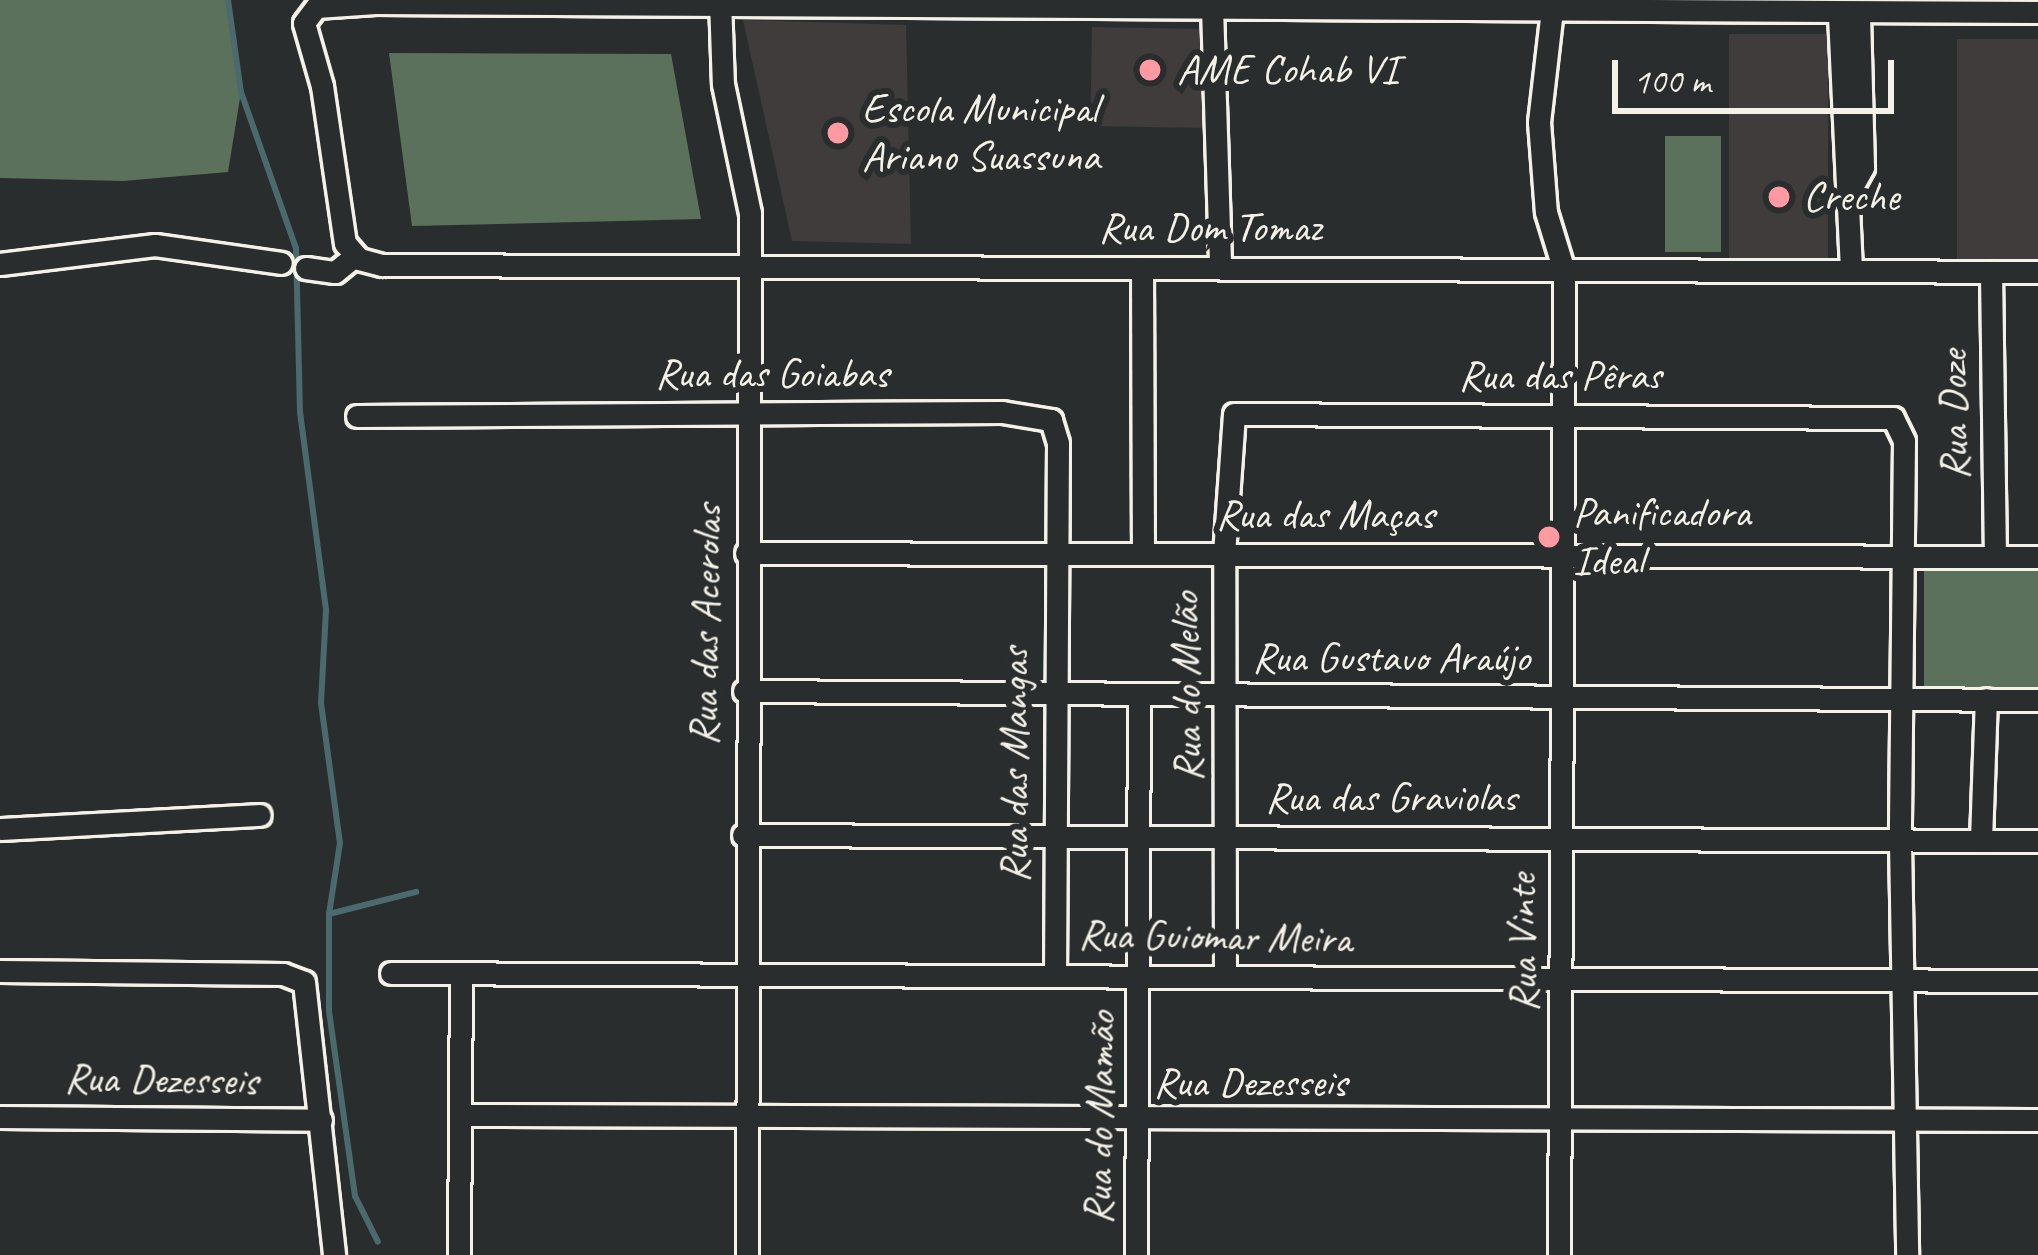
<!DOCTYPE html>
<meta charset="utf-8">
<style>
body{margin:0}
#map{position:relative;width:2038px;height:1255px;overflow:hidden;background:#2a2d2e;font-family:Caveat,sans-serif}
div>[style]{position:absolute}
.built>*{inset:0;background:#3f3c3b;transform-origin:0 0}
.green>*{inset:0;background:#5b715c;transform-origin:0 0}
.stream>*{height:6px;margin:-3px;padding:0 3px;transform-origin:3px;border-radius:3px;background:#4c6a6e}
.roads{filter:drop-shadow(3px 0 #f4f1e8) drop-shadow(-3px 0 #f4f1e8) drop-shadow(0 3px #f4f1e8) drop-shadow(0 -3px #f4f1e8)}
.minor>*{height:21px;margin:-10.5px;padding:0 10.5px;transform-origin:10.5px;border-radius:10.5px;background:#2a2d2e}
.dots>*{width:33px;height:33px;translate:-50% -50%;box-sizing:border-box;border:6px solid #2a2d2e;border-radius:50%}
span{translate:-50% -50%;white-space:nowrap;text-align:center;line-height:1.15;-webkit-text-stroke:12px #2a2d2e;paint-order:stroke}
.poi-label{font-size:42px;color:#f4f1e8}
.left{translate:0 -50%;text-align:left}
.street-label{font-size:42px;color:#f4f1e8}
.scale{position:absolute;left:1612px;top:60px;width:282px;height:54px;box-sizing:border-box;border:6px solid #f4f1e8;border-top:0;padding-left:15px;font-size:36px;line-height:42px;white-space:nowrap;color:#f4f1e8;-webkit-text-stroke:9px #2a2d2e;paint-order:stroke}
</style>
<div id="map">
<div class="built">
<div style="clip-path:polygon(743px 20px,906px 25px,911px 244px,792px 241px)"></div>
<div style="left:1092px;top:27px;width:112px;height:99px;rotate:1deg"></div>
<div style="left:1828px;top:34px;width:229px;height:99px;rotate:90deg"></div>
<div style="left:2038px;top:39px;width:226px;height:81px;rotate:90deg"></div>
</div>
<div class="green">
<div style="clip-path:polygon(0 0,226px 0,241px 92px,228px 172px,123px 181px,0 178px)"></div>
<div style="clip-path:polygon(389px 53px,671px 54px,701px 219px,412px 226px)"></div>
<div style="left:1721px;top:136px;width:116px;height:56px;rotate:90deg"></div>
<div style="left:1924px;top:571px;width:114px;height:122px"></div>
</div>
<div class="stream">
<div style="left:228px;top:0;width:93px;rotate:82deg"></div>
<div style="left:241px;top:92px;width:165px;rotate:70.6deg"></div>
<div style="left:296px;top:248px;width:164px;rotate:88.6deg"></div>
<div style="left:300px;top:412px;width:200px;rotate:82.5deg"></div>
<div style="left:326px;top:610px;width:93px;rotate:93.1deg"></div>
<div style="left:321px;top:703px;width:141px;rotate:82.3deg"></div>
<div style="left:340px;top:843px;width:72px;rotate:98.8deg"></div>
<div style="left:329px;top:914px;width:97px;rotate:90deg"></div>
<div style="left:329px;top:1011px;width:187px;rotate:82deg"></div>
<div style="left:355px;top:1196px;width:51px;rotate:63.4deg"></div>
<div style="left:329px;top:914px;width:90px;rotate:-14.2deg"></div>
</div>
<div class="roads">
<div class="minor">
<div style="left:720px;top:0;width:84px;rotate:88deg"></div>
<div style="left:723px;top:84px;width:132px;rotate:78.2deg"></div>
<div style="left:750px;top:213px;width:1042px;rotate:90.16deg"></div>
<div style="left:1553px;top:1px;width:122px;rotate:96.6deg"></div>
<div style="left:1539px;top:122px;width:90px;rotate:85.6deg"></div>
<div style="left:1546px;top:212px;width:62px;rotate:73deg"></div>
<div style="left:1564px;top:271px;width:984px;rotate:90.29deg"></div>
<div style="left:1212px;top:7px;width:261px;rotate:88.2deg"></div>
<div style="left:2038px;top:12px;width:1663px;rotate:-179.69deg"></div>
<div style="left:375px;top:3px;width:59px;rotate:176.1deg"></div>
<div style="left:316px;top:7px;width:20px;rotate:127deg"></div>
<div style="left:304px;top:23px;width:66px;rotate:74.1deg"></div>
<div style="left:322px;top:86px;width:159px;rotate:81.7deg"></div>
<div style="left:345px;top:243px;width:21px;rotate:49deg"></div>
<div style="left:359px;top:259px;width:24px;rotate:15deg"></div>
<div style="left:382px;top:265px;width:1656px;rotate:0.24deg"></div>
<div style="left:1839px;top:15px;width:256px;rotate:87.3deg"></div>
<div style="left:1852px;top:187px;width:23px;rotate:-61deg"></div>
<div style="left:1863px;top:167px;width:153px;rotate:-91.5deg"></div>
<div style="left:0;top:264px;width:156px;rotate:-7deg"></div>
<div style="left:155px;top:245px;width:127px;rotate:8.1deg"></div>
<div style="left:306px;top:268px;width:29px;rotate:8deg"></div>
<div style="left:335px;top:272px;width:26px;rotate:-39deg"></div>
<div style="left:1142px;top:269px;width:282px;rotate:89.8deg"></div>
<div style="left:1991px;top:272px;width:284px;rotate:89.2deg"></div>
<div style="left:357px;top:416px;width:645px;rotate:-0.36deg"></div>
<div style="left:1002px;top:412px;width:50px;rotate:9.3deg"></div>
<div style="left:1051px;top:420px;width:24px;rotate:73deg"></div>
<div style="left:1058px;top:443px;width:532px;rotate:90.32deg"></div>
<div style="left:746px;top:553px;width:1292px;rotate:0.18deg"></div>
<div style="left:744px;top:691px;width:1294px;rotate:0.4deg"></div>
<div style="left:0;top:829px;width:260px;rotate:-3.1deg"></div>
<div style="left:743px;top:835px;width:1295px;rotate:0.27deg"></div>
<div style="left:1981px;top:840px;width:141px;rotate:-88deg"></div>
<div style="left:0;top:971px;width:283px;rotate:0.6deg"></div>
<div style="left:283px;top:974px;width:22px;rotate:21deg"></div>
<div style="left:304px;top:982px;width:275px;rotate:83.7deg"></div>
<div style="left:391px;top:973px;width:1647px;rotate:0.28deg"></div>
<div style="left:1225px;top:975px;width:421px;rotate:-90.1deg"></div>
<div style="left:1224px;top:554px;width:140px;rotate:-85.9deg"></div>
<div style="left:1234px;top:414px;width:659px;rotate:0.35deg"></div>
<div style="left:1893px;top:418px;width:25px;rotate:64deg"></div>
<div style="left:1904px;top:441px;width:401px;rotate:90.6deg"></div>
<div style="left:1900px;top:842px;width:413px;rotate:89deg"></div>
<div style="left:463px;top:1115px;width:1575px;rotate:0.18deg"></div>
<div style="left:0;top:1117px;width:321px;rotate:0.5deg"></div>
<div style="left:459px;top:1255px;width:279px;rotate:-89.6deg"></div>
<div style="left:1136px;top:1255px;width:560px;rotate:-89.69deg"></div>
</div>
</div>
<div class="dots">
<div style="left:1150px;top:70px;background:#ff9aa2"></div>
<div style="left:838px;top:133px;background:#ff9aa2"></div>
<div style="left:1779px;top:197px;background:#ff9aa2"></div>
<div style="left:1549px;top:537px;background:#ff9aa2"></div>
</div>
<div class="poi-label">
<span class="left" style="left:1177px;top:70px">AME Cohab VI</span>
<span class="left" style="left:862px;top:133px">Escola Municipal<br>Ariano Suassuna</span>
<span class="left" style="left:1803px;top:197px">Creche</span>
<span class="left" style="left:1573px;top:537px">Panificadora<br>Ideal</span>
</div>
<div class="street-label">
<span style="left:1210px;top:228px">Rua Dom Tomaz</span>
<span style="left:772px;top:374px">Rua das Goiabas</span>
<span style="left:1560px;top:376px">Rua das Pêras</span>
<span style="left:1954px;top:415px;rotate:-91deg">Rua Doze</span>
<span style="left:1325px;top:515px">Rua das Maças</span>
<span style="left:706px;top:625px;rotate:-89deg">Rua das Acerolas</span>
<span style="left:1391px;top:658px">Rua Gustavo Araújo</span>
<span style="left:1187px;top:687px;rotate:-91deg">Rua do Melão</span>
<span style="left:1015px;top:765px;rotate:-90deg">Rua das Mangas</span>
<span style="left:1391px;top:798px">Rua das Graviolas</span>
<span style="left:1215px;top:937px;rotate:1deg">Rua Guiomar Meira</span>
<span style="left:1523px;top:943px;rotate:-91deg">Rua Vinte</span>
<span style="left:161px;top:1080px;rotate:1deg">Rua Dezesseis</span>
<span style="left:1250px;top:1083px">Rua Dezesseis</span>
<span style="left:1100px;top:1118px;rotate:-89deg">Rua do Mamão</span>
</div>
<div class="scale">100 m</div>
</div>
